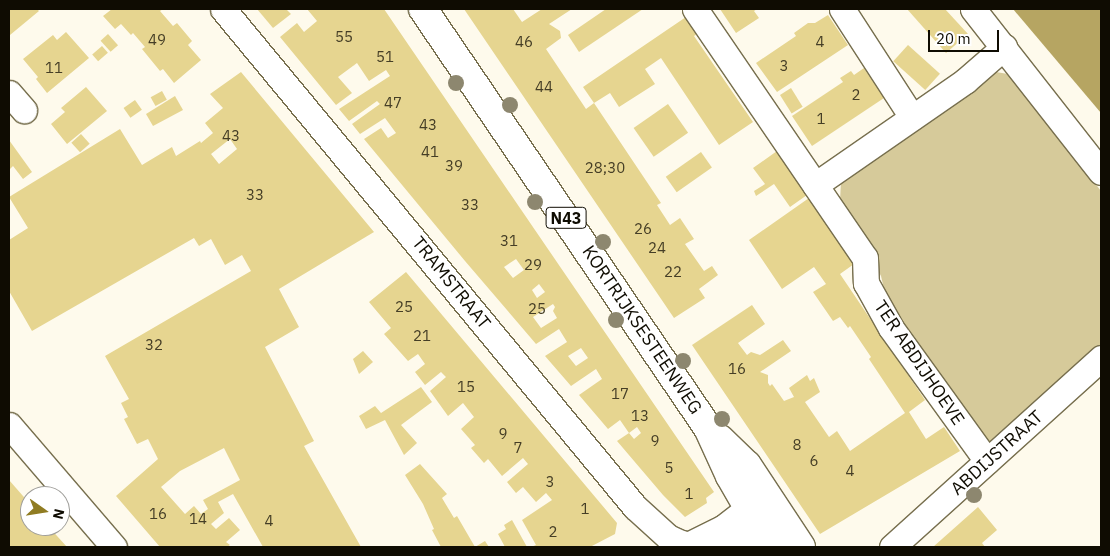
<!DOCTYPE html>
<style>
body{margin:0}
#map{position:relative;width:1110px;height:556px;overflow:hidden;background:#fefaec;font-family:"IBM Plex Sans",sans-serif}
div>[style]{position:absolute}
.green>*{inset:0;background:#d6ca9a}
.water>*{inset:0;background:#b6a562}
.building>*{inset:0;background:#e6d590;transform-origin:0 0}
.roads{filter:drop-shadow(1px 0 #776f4e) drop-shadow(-1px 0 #776f4e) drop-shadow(0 1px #776f4e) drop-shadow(0 -1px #776f4e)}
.street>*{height:25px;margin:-12.5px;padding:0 12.5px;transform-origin:12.5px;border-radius:12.5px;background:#fff}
.primary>*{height:28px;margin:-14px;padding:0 14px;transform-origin:14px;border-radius:14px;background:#fff}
.trees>*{width:16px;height:16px;margin:-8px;border-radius:50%;background:#8d876f}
span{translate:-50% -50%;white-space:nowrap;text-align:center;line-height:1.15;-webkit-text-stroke:5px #fff;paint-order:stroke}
.number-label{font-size:15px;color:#453e26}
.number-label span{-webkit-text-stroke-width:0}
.shield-label span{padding:1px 4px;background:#fff;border:1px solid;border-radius:4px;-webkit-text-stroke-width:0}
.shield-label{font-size:16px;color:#0f0c02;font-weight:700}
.street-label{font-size:18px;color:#0f0c02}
.frame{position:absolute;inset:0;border:10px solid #0f0c02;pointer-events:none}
.north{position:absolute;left:20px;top:486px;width:50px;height:50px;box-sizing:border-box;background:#fff;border:1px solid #9f9e9a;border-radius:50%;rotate:103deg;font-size:14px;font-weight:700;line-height:20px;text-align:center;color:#0f0c02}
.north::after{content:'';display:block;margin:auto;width:18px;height:22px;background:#907c22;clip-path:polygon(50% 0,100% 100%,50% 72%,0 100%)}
.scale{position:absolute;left:928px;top:30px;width:71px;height:22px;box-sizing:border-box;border:2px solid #0f0c02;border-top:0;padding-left:6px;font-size:15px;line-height:18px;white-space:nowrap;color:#0f0c02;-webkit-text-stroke:4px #fff;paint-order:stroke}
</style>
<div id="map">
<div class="green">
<div style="clip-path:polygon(996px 72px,1008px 74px,1017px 82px,1101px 191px,1101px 345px,993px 443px,980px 437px,898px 317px,886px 297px,881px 276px,840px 201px,841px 182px,960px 95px)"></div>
</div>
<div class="water">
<div style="clip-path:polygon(1013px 9px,1101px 9px,1101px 113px)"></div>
</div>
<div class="building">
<div style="clip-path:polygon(9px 9px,37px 9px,39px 11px,10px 35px)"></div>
<div style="clip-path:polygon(112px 9px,163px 9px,160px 11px,173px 26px,177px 23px,192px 41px,188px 45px,201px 60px,174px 83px,163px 69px,160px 71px,142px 49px,145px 47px,133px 33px,131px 35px,121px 24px,115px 29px,103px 16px)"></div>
<div style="clip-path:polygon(257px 9px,286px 9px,291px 14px,273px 28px)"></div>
<div style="clip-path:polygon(evenodd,307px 9px,384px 9px,714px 492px,706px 498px,707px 503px,685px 517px,663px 495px,617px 441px,629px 433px,634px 439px,641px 433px,637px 427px,629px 433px,620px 420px,608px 429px,579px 395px,602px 379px,596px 369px,571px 386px,545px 356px,567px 342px,559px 329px,536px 344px,465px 261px,364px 139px,381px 128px,388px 138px,396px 133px,385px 118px,360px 134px,352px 124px,380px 104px,377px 101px,349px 121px,339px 109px,390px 76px,386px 70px,369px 81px,357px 63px,338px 77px,352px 93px,336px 105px,280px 37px,297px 23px,304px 32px,317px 21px,307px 9px,516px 259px,524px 270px,513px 278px,504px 267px,516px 259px,307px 9px,539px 284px,545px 292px,537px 298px,532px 290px,539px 284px,307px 9px,553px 304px,555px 307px,553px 311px,557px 318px,541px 328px,533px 317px,553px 304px,307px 9px,581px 348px,588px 358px,576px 366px,568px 356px,581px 348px)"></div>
<div style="clip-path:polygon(464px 9px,513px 9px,522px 22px,542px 9px,572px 9px,549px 24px,560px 31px,561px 38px,546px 49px,586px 109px,594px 103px,661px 203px,657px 205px,670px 225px,680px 218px,694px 239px,685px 244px,704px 271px,712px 266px,718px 275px,699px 289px,705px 298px,674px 318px)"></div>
<div style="clip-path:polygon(606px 9px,643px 9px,579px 52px,568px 35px)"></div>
<div style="clip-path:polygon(720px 9px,757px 9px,754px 11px,759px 18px,736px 33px)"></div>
<div style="clip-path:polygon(907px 9px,945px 9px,968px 34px,946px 53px)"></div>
<div style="clip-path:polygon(828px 15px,848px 45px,777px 92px,756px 63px,796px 36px,794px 33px,808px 23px,815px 23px)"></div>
<div style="clip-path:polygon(686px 17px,697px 34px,694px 36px,753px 122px,719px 145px,661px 58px,645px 69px,655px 84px,619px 107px,610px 93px,594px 103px,583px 87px)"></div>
<div style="clip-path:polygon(66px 32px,89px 58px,47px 93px,36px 79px,38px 77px,23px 59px,53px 35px,57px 40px)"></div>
<div style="left:108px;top:34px;width:15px;height:10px;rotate:48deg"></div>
<div style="left:908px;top:45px;width:43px;height:22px;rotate:42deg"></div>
<div style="left:102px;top:46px;width:9px;height:13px;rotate:49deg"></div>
<div style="clip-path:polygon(864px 68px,884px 98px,812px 146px,792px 116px,843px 82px,840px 78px,851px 71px,854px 75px)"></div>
<div style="clip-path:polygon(evenodd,241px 72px,374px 232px,279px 289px,299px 327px,265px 347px,314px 441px,304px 446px,361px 547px,263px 547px,233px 494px,218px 502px,224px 513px,211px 524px,216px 529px,229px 518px,240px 530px,226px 542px,230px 545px,227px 547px,160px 547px,116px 496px,158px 459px,148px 439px,137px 444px,124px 419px,128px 417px,121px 403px,129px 399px,105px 356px,251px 271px,242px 255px,225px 265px,211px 239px,199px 246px,194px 238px,32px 331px,9px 291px,9px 240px,28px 228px,9px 197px,120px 129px,142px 165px,172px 147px,176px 156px,200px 141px,201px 143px,213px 133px,205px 123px,223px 108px,210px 94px,241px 72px,230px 139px,237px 149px,219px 164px,211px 154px,230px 139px,241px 72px,224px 448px,240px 480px,203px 500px,208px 509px,201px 514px,194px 506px,185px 514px,161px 487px,180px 471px,224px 448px)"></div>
<div style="clip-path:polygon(86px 87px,107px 111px,67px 144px,51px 124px,65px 112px,61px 108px)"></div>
<div style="left:791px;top:88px;width:22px;height:13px;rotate:58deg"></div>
<div style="left:162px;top:91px;width:10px;height:13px;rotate:61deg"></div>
<div style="clip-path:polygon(175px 96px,183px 110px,153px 126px,146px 114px)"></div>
<div style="left:135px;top:100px;width:12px;height:14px;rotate:55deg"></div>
<div style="left:668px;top:104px;width:35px;height:42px;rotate:55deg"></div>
<div style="left:81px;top:134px;width:13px;height:13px;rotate:48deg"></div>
<div style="clip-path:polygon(9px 140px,32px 172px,23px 179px,13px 166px,9px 170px)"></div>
<div style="clip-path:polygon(777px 151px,807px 195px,790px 207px,774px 184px,756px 196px,754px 191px,765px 184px,753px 168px)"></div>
<div style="left:701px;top:152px;width:19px;height:43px;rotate:55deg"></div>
<div style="clip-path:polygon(809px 198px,854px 264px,840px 274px,925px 400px,909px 412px,926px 439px,944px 427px,960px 451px,820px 534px,692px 345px,752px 305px,765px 324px,738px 343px,747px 355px,751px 352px,760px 355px,783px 340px,791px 351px,760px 372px,768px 375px,768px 383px,770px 386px,772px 384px,784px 401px,794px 397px,789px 388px,807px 375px,810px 381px,814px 378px,820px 392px,805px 402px,829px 437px,837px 431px,850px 451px,905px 413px,869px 359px,871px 357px,850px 326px,848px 328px,840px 317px,833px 321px,813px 292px,826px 284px,814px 267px,782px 289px,749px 240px)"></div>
<div style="clip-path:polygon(406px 272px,617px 523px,615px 534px,590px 547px,531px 547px,536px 545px,522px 520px,552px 500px,546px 493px,536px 502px,523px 487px,516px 493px,507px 482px,528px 464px,523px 458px,502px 476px,488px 459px,484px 463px,471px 448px,475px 445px,461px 429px,474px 417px,463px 403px,448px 416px,430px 391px,446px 377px,441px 372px,425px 385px,415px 372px,425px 364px,418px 354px,408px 361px,384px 334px,391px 328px,369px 302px)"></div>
<div style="clip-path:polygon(363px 351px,373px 362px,359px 374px,353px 359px)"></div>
<div style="clip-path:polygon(421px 387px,432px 402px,401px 425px,417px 443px,404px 455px,385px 420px,366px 429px,359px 416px,375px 406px,381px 413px)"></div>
<div style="clip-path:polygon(420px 464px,447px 494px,442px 498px,454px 518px,457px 516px,475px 547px,485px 541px,489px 547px,441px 547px,432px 530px,434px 529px,423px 504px,405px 475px)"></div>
<div style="clip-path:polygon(9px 480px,30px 504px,30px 526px,48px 526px,67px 547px,9px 547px)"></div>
<div style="clip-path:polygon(978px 507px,997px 530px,982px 543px,985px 547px,933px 547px)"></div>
<div style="clip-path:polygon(512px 520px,527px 547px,505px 547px,498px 534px,506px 529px,504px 525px)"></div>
</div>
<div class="roads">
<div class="street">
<div style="left:223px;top:9px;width:646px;rotate:50.4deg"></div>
<div style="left:635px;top:507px;width:45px;rotate:42.3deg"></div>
<div style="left:668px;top:537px;width:14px;rotate:25deg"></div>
<div style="left:681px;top:543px;width:22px;rotate:10deg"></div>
<div style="left:695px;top:9px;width:301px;rotate:55.7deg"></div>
<div style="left:865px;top:258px;width:25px;rotate:88deg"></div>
<div style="left:866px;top:283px;width:51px;rotate:60.9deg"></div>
<div style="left:891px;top:328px;width:164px;rotate:54.2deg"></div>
<div style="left:842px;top:9px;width:129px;rotate:57.1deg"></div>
<div style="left:973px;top:9px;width:207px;rotate:51.9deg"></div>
<div style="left:9px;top:93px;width:23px;rotate:49deg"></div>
<div style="left:815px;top:185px;width:183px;rotate:-34.7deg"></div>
<div style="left:965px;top:81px;width:52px;rotate:-41.1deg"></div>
<div style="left:9px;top:425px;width:161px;rotate:49.3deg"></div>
<div style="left:688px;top:545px;width:40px;rotate:-26.6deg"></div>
<div style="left:724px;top:527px;width:51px;rotate:-37.8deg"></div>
<div style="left:721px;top:547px;width:29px;rotate:-18deg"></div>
<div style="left:749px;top:538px;width:20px;rotate:-6deg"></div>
<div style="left:892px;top:547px;width:282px;rotate:-42.1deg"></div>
</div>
<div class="primary">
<div style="left:423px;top:9px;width:507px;rotate:55.78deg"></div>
<div style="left:708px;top:428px;width:53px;rotate:65.4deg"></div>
<div style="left:730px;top:476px;width:36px;rotate:60deg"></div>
<div style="left:748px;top:507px;width:49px;rotate:54.1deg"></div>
<div style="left:720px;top:439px;width:37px;rotate:44deg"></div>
<div style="left:747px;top:465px;width:98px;rotate:56.6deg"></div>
</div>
</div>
<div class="trees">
<div style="left:456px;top:83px"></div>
<div style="left:510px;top:105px"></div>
<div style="left:535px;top:202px"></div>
<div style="left:603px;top:242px"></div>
<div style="left:616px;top:320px"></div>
<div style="left:683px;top:361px"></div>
<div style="left:722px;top:419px"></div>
<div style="left:974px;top:495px"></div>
</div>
<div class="number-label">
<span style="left:344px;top:37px">55</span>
<span style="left:157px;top:40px">49</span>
<span style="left:524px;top:42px">46</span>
<span style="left:820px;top:42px">4</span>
<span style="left:385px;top:57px">51</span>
<span style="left:784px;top:66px">3</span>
<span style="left:54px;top:68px">11</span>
<span style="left:544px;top:87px">44</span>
<span style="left:856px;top:95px">2</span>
<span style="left:393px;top:103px">47</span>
<span style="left:821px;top:119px">1</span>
<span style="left:428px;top:125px">43</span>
<span style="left:231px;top:136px">43</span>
<span style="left:430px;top:152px">41</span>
<span style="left:454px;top:166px">39</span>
<span style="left:605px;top:168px">28;30</span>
<span style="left:255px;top:195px">33</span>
<span style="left:470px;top:205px">33</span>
<span style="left:643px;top:229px">26</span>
<span style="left:509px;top:241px">31</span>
<span style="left:657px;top:248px">24</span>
<span style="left:533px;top:265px">29</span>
<span style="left:673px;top:272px">22</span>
<span style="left:404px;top:307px">25</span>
<span style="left:537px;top:309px">25</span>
<span style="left:422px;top:336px">21</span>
<span style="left:154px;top:345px">32</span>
<span style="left:737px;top:369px">16</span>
<span style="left:466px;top:387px">15</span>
<span style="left:620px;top:394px">17</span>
<span style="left:640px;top:416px">13</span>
<span style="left:503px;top:434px">9</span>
<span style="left:655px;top:441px">9</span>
<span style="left:797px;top:445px">8</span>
<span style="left:518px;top:448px">7</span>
<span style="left:814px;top:461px">6</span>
<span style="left:669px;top:468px">5</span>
<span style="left:850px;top:471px">4</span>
<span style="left:550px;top:482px">3</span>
<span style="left:689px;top:494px">1</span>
<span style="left:585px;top:509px">1</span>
<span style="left:158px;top:514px">16</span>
<span style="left:198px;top:519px">14</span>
<span style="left:269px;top:521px">4</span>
<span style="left:553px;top:532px">2</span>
</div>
<div class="shield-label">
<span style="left:566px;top:218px">N43</span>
</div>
<div class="street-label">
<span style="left:451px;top:283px;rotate:51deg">TRAMSTRAAT</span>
<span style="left:642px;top:330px;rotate:56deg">KORTRIJKSESTEENWEG</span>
<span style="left:919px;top:363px;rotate:56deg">TER ABDIJHOEVE</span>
<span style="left:997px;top:453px;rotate:-42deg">ABDIJSTRAAT</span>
</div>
<div class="frame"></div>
<div class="north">N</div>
<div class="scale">20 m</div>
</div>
